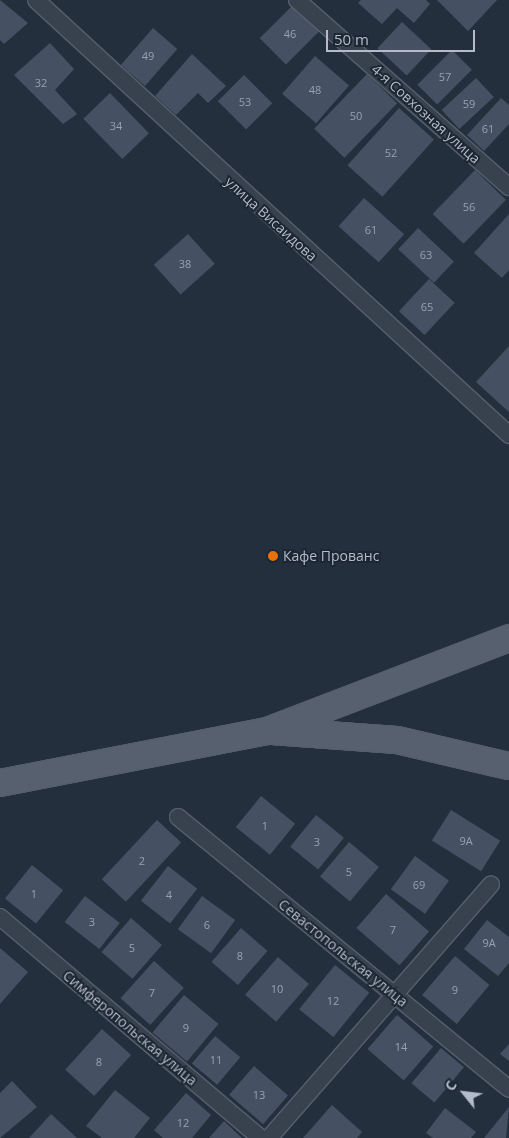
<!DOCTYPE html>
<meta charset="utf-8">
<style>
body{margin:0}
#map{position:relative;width:509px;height:1138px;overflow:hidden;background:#242f3e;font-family:"Open Sans",sans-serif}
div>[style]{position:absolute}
.building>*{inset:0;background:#455162;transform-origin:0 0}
.roads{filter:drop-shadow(1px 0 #565f6c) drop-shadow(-1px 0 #565f6c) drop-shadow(0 1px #565f6c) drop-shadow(0 -1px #565f6c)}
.minor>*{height:16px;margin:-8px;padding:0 8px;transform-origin:8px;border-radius:8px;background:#38414e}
.primary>*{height:26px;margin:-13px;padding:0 13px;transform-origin:13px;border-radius:13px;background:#56606e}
.dots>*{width:14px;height:14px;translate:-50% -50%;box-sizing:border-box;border:2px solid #1d2633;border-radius:50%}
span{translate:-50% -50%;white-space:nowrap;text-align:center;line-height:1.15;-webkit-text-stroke:4px #1d2633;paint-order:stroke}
.number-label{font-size:11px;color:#98a1af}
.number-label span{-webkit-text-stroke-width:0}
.street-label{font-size:14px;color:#b4bcc9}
.poi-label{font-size:14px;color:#b4bcc9}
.left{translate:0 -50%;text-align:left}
.north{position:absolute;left:439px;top:1068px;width:50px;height:50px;-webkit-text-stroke:4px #1d2633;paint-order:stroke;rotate:299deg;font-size:14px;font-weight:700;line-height:20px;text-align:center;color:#b4bcc9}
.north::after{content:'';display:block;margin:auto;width:18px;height:22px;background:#b4bcc9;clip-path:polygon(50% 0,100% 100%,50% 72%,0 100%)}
.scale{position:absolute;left:326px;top:30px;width:149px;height:22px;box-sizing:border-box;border:2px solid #b4bcc9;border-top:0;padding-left:6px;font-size:15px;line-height:18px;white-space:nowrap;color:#b4bcc9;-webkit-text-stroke:4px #1d2633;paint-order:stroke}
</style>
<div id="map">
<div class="building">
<div style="clip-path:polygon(0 0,28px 23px,4px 44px,0 40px)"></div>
<div style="clip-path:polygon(361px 0,426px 0,430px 4px,414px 23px,397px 8px,382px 24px,358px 3px)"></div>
<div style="clip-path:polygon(437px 0,497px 0,468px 31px)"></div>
<div style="left:293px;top:5px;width:37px;height:47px;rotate:45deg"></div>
<div style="left:402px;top:22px;width:40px;height:36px;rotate:43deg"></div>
<div style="left:153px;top:28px;width:32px;height:49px;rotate:41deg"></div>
<div style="clip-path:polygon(50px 43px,74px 69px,55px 90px,77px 114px,63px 124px,14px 75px)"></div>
<div style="left:452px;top:50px;width:28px;height:49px;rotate:45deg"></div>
<div style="clip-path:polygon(192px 54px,226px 86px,208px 103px,198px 93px,176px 115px,155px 96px)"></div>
<div style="left:315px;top:56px;width:45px;height:50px;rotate:41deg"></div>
<div style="left:367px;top:74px;width:42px;height:76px;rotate:44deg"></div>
<div style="left:244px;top:75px;width:40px;height:37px;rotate:45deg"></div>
<div style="left:476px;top:78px;width:26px;height:47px;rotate:47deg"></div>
<div style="left:110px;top:93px;width:56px;height:37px;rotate:46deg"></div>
<div style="clip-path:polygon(501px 98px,509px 105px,509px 124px,484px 151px,467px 135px)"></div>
<div style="left:399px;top:108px;width:47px;height:77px;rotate:42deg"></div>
<div style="left:475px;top:170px;width:43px;height:61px;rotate:44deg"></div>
<div style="left:364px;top:198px;width:54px;height:38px;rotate:42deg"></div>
<div style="clip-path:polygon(509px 214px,509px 270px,502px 278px,474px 253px)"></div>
<div style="left:418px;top:228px;width:49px;height:29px;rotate:43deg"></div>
<div style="left:188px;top:234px;width:40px;height:46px;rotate:48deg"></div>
<div style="left:429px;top:279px;width:35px;height:44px;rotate:43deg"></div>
<div style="clip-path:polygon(509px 346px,509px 412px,476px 382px)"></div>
<div style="left:261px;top:796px;width:44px;height:40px;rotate:39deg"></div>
<div style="left:451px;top:810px;width:58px;height:36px;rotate:32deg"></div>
<div style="left:316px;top:815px;width:36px;height:41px;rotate:39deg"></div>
<div style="left:157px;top:820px;width:33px;height:81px;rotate:43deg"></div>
<div style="left:349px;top:842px;width:39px;height:45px;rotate:40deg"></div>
<div style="left:415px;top:856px;width:42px;height:41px;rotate:36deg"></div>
<div style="left:32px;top:865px;width:40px;height:43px;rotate:39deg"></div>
<div style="left:168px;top:866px;width:37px;height:44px;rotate:38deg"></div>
<div style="left:386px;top:894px;width:57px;height:45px;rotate:41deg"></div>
<div style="left:85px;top:896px;width:44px;height:33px;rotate:38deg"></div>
<div style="left:202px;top:896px;width:41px;height:41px;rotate:36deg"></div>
<div style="left:131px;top:918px;width:41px;height:45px;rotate:41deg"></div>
<div style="clip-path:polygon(487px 920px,509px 937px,509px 963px,498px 976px,464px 949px)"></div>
<div style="left:241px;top:928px;width:35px;height:45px;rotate:41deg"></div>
<div style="clip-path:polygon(0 948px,28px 972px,0 1004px)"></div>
<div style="left:455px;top:956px;width:45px;height:51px;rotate:40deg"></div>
<div style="left:278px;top:957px;width:41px;height:50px;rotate:41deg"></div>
<div style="left:154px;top:961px;width:40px;height:50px;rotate:42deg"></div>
<div style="left:335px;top:965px;width:44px;height:57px;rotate:39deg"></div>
<div style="left:184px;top:995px;width:45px;height:49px;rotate:40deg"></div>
<div style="left:397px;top:1015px;width:48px;height:45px;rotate:41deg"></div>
<div style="left:102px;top:1029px;width:39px;height:55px;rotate:42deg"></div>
<div style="left:215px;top:1036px;width:33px;height:36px;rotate:40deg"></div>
<div style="clip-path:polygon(509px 1044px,509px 1061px,500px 1054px)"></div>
<div style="left:441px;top:1048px;width:30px;height:46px;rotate:40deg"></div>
<div style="left:254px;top:1066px;width:45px;height:38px;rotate:41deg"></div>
<div style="clip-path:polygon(12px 1081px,37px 1107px,0 1138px,0 1093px)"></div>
<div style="clip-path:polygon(115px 1090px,150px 1118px,134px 1138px,102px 1138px,86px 1126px)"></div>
<div style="clip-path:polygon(186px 1093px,211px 1115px,192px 1138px,163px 1138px,154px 1130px)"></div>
<div style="clip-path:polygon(332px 1105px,362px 1132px,357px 1138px,303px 1138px)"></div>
<div style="clip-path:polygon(509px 1107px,506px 1138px,484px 1138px)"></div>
<div style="clip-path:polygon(445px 1108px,476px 1132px,471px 1138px,433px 1138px,426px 1133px)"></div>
<div style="clip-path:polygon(51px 1114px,77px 1138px,29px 1138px)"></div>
<div style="clip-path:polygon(224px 1121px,242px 1138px,209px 1138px)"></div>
</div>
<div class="roads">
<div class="minor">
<div style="left:36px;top:0;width:643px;rotate:42.6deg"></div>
<div style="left:297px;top:0;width:283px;rotate:41.4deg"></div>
<div style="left:178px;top:817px;width:428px;rotate:39.4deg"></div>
<div style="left:0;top:917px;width:342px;rotate:40.3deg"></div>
<div style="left:269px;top:1138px;width:337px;rotate:-48.8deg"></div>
</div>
<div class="primary">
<div style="left:272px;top:731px;width:125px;rotate:4.1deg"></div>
<div style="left:397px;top:740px;width:115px;rotate:13.1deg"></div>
<div style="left:0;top:783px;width:272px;rotate:-11deg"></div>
<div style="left:267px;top:731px;width:259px;rotate:-21deg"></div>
</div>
</div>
<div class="dots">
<div style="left:273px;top:556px;background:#e8710a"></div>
</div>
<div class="number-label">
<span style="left:290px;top:34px">46</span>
<span style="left:148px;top:56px">49</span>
<span style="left:445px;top:77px">57</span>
<span style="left:41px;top:83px">32</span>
<span style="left:315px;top:90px">48</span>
<span style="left:245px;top:102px">53</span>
<span style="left:469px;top:104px">59</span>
<span style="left:356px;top:116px">50</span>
<span style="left:116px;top:126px">34</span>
<span style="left:488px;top:129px">61</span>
<span style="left:391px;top:153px">52</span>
<span style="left:469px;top:207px">56</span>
<span style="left:371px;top:230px">61</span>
<span style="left:426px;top:255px">63</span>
<span style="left:185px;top:264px">38</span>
<span style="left:427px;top:307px">65</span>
<span style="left:265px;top:826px">1</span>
<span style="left:466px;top:841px">9А</span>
<span style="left:317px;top:842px">3</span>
<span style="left:142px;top:861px">2</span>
<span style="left:349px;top:872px">5</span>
<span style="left:419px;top:885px">69</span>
<span style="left:34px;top:894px">1</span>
<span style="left:169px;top:895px">4</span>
<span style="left:92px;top:922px">3</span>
<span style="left:207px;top:925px">6</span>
<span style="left:393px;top:930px">7</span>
<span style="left:489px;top:943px">9А</span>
<span style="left:132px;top:948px">5</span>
<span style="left:240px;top:956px">8</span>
<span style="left:277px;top:989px">10</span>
<span style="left:455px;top:990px">9</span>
<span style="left:152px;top:993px">7</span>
<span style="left:333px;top:1001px">12</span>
<span style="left:186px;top:1028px">9</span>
<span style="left:401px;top:1047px">14</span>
<span style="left:216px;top:1060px">11</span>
<span style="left:99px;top:1062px">8</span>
<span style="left:259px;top:1095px">13</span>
<span style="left:183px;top:1123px">12</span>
</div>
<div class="street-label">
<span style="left:426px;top:114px;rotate:42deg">4-я Совхозная улица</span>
<span style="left:271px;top:219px;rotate:42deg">улица Висаидова</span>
<span style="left:343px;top:953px;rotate:39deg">Севастопольская улица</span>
<span style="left:130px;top:1028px;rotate:40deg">Симферопольская улица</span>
</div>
<div class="poi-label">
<span class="left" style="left:283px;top:556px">Кафе Прованс</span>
</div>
<div class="north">С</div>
<div class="scale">50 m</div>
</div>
